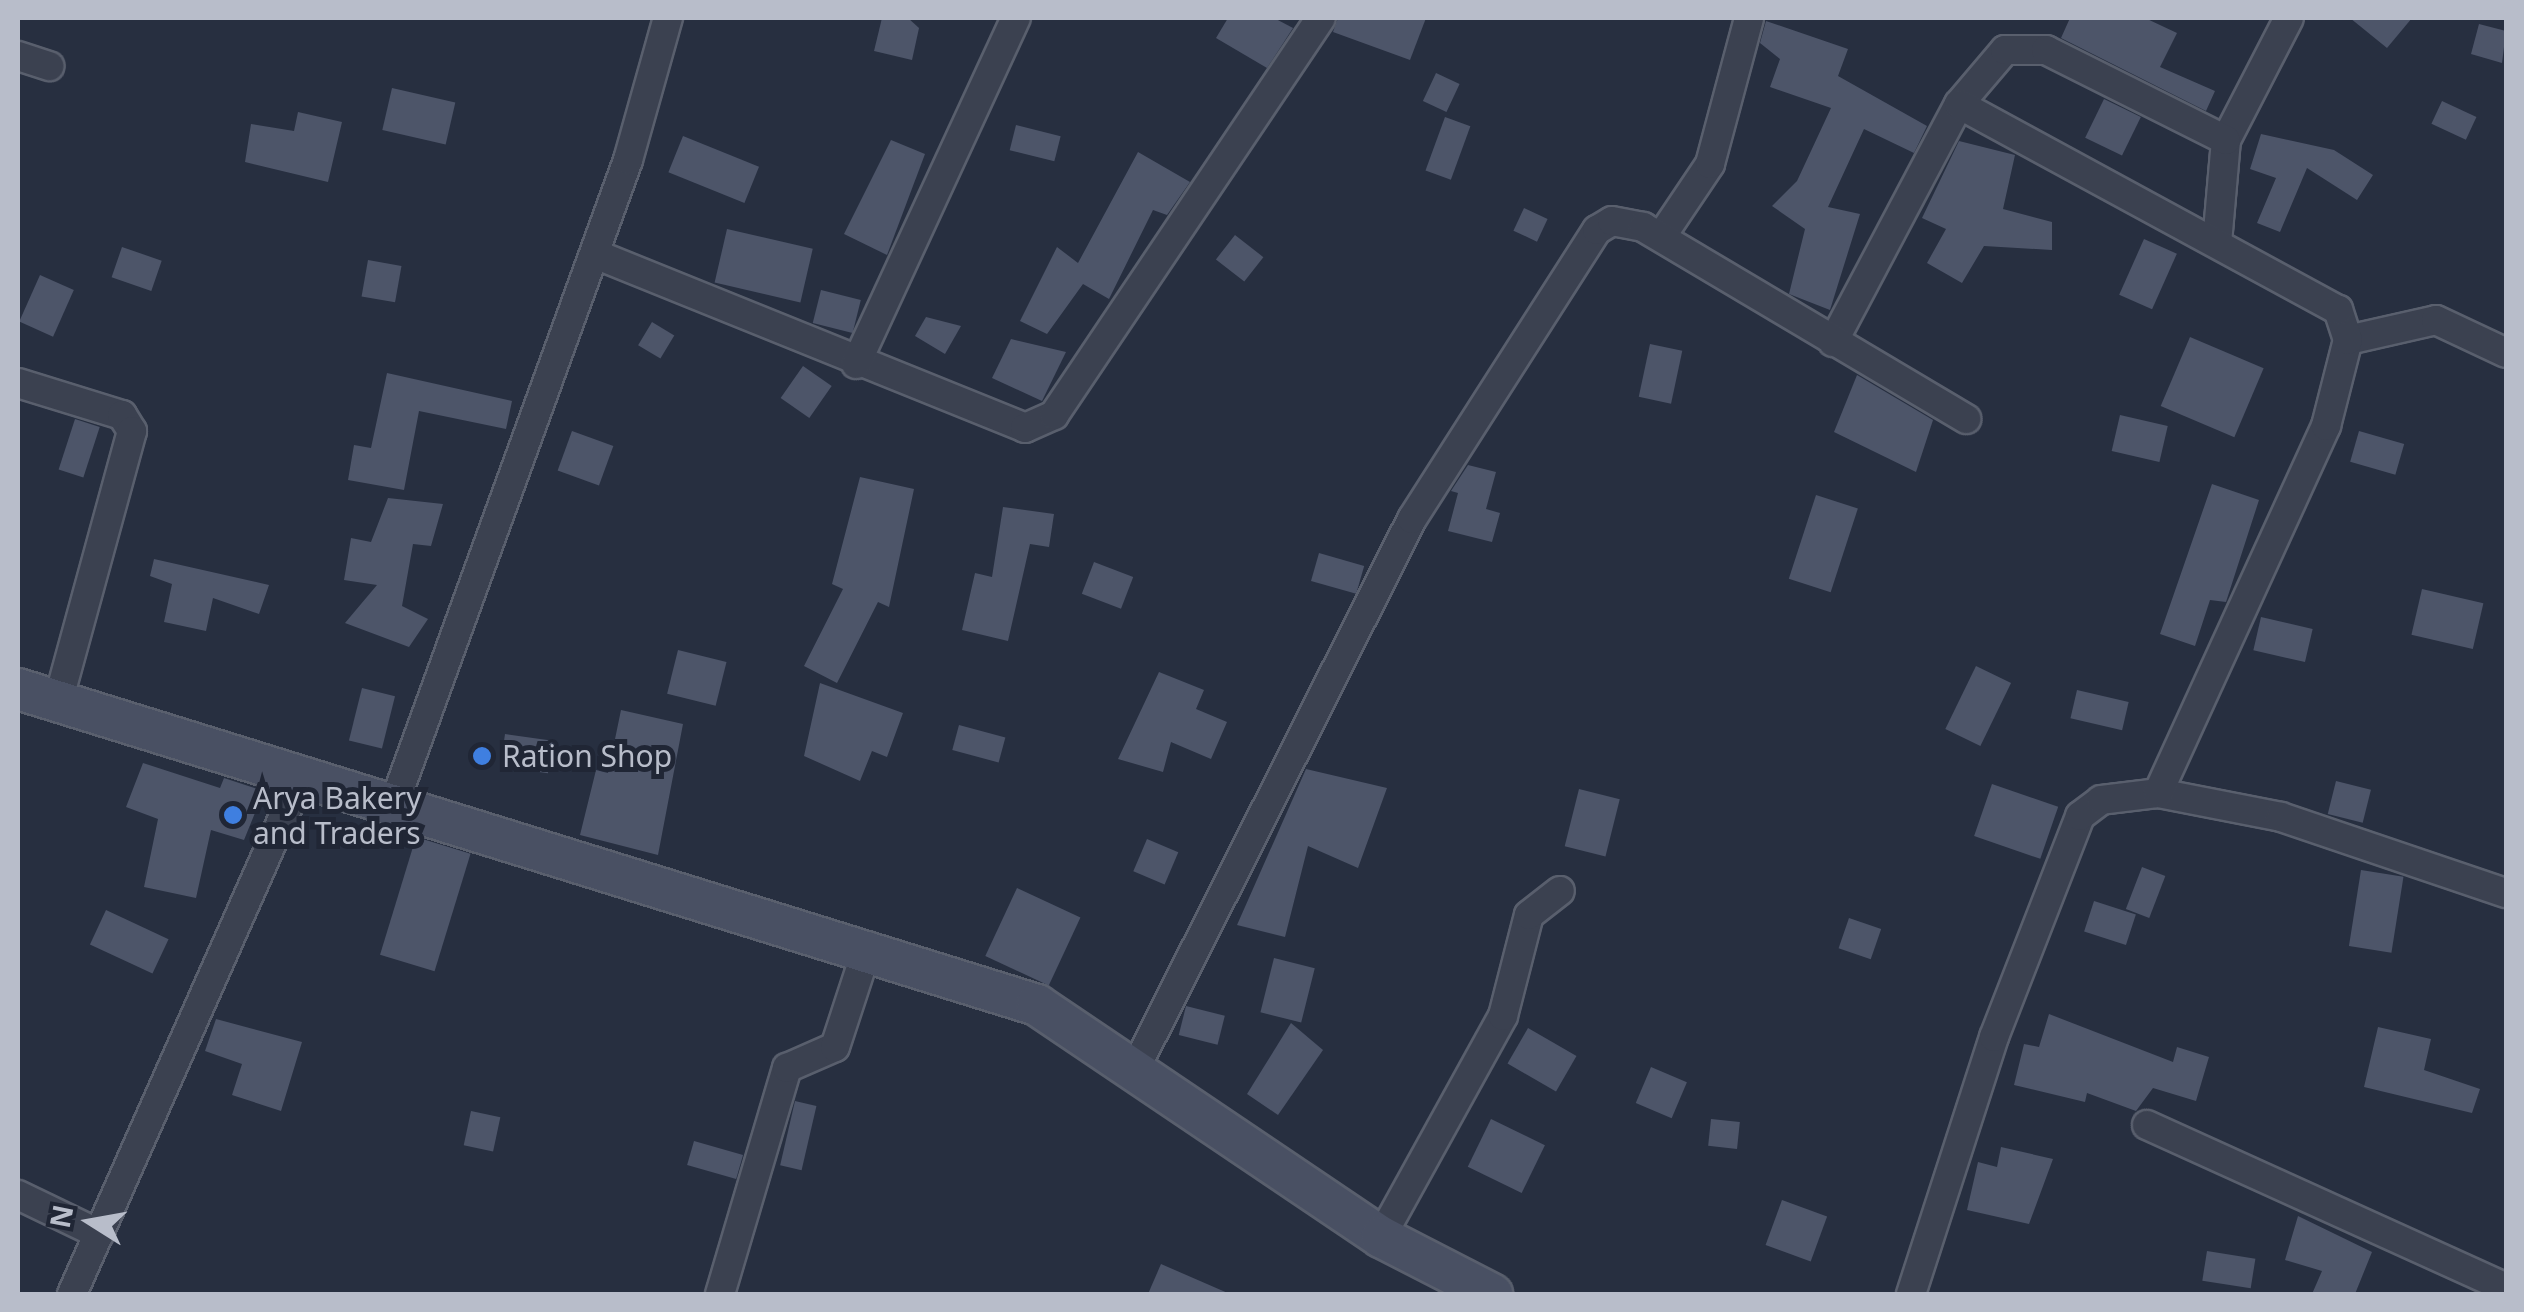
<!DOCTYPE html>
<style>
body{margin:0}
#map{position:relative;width:2524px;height:1312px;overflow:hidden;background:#272f40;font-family:"Noto Sans",sans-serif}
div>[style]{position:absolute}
.building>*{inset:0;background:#4d5569;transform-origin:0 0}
.roads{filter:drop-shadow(2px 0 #595f6d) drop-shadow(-2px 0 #595f6d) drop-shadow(0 2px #595f6d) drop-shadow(0 -2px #595f6d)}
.minor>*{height:28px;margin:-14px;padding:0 14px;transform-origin:14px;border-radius:14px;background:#3b4150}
.secondary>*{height:40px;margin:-20px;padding:0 20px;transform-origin:20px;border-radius:20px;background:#495063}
.dots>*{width:28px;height:28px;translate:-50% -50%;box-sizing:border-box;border:5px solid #202635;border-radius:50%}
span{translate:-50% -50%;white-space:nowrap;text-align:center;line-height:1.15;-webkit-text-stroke:10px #202635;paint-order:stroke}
.poi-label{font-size:30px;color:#b8bdca}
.left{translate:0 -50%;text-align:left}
.frame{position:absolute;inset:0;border:20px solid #b8bdca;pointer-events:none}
.north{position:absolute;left:40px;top:1172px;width:100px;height:100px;-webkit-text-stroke:8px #202635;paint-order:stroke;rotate:281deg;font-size:28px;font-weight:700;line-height:40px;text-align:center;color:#b8bdca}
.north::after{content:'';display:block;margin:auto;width:35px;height:45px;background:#b8bdca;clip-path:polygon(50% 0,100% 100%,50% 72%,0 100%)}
</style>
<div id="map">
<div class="building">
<div style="clip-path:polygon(882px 18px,908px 18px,919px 28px,912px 60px,874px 51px)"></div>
<div style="clip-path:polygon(1228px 18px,1274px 18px,1293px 28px,1267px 68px,1216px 38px)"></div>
<div style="clip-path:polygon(1338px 18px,1426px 18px,1410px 60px,1333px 32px)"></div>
<div style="clip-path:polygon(2070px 18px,2145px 18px,2177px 33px,2160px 67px,2215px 91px,2206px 111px,2061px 38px)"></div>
<div style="clip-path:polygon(2350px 18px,2412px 18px,2387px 48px)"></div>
<div style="clip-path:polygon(1766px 21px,1848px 49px,1838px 76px,1927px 126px,1914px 153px,1864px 129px,1828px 207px,1860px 214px,1830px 310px,1789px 294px,1805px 229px,1772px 206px,1797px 181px,1831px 108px,1770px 87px,1780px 59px,1760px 43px)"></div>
<div style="clip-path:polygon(2479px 24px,2506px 31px,2502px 63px,2471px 54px)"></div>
<div style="left:1436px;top:73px;width:26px;height:31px;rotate:25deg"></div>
<div style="left:392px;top:88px;width:65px;height:43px;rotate:13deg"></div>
<div style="left:2104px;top:99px;width:41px;height:43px;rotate:26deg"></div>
<div style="left:2442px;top:101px;width:38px;height:25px;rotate:25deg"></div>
<div style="clip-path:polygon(298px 112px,342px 122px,328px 182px,245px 162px,251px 124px,294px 131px)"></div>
<div style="left:1445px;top:117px;width:27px;height:57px;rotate:20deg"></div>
<div style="left:1016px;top:125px;width:46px;height:26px;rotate:14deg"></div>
<div style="clip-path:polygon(2261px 134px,2334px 150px,2373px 175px,2357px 200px,2307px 168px,2280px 232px,2257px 223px,2276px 178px,2250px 169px)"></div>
<div style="left:683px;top:136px;width:82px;height:39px;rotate:22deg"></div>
<div style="clip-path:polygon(891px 140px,925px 154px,887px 255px,844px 234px)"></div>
<div style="clip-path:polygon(1959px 141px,2015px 155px,2003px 209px,2052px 222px,2052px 250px,1984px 246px,1962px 283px,1927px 263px,1946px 229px,1922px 218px)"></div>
<div style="clip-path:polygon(1138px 152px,1190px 182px,1167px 215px,1153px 210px,1109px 299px,1083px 284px,1047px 334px,1020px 321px,1057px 247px,1078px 263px)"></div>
<div style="left:1524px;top:208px;width:26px;height:25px;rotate:25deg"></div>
<div style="left:727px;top:229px;width:88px;height:55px;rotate:13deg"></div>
<div style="left:1235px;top:235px;width:36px;height:31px;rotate:38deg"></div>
<div style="left:2144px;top:239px;width:36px;height:61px;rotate:24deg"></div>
<div style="left:122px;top:247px;width:42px;height:32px;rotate:19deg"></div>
<div style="left:368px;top:260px;width:34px;height:37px;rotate:10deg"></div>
<div style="left:40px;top:275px;width:37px;height:51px;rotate:24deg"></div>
<div style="left:821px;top:290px;width:41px;height:34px;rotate:14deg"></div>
<div style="clip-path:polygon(926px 317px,961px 326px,945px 354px,915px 336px)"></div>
<div style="left:652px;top:322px;width:26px;height:27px;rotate:31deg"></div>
<div style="left:2190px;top:337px;width:80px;height:75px;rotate:23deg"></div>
<div style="clip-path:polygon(1011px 339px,1066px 352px,1042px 401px,992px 378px)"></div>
<div style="left:1650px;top:344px;width:33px;height:54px;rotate:12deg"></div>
<div style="left:803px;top:366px;width:35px;height:39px;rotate:35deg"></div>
<div style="clip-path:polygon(387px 373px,512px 401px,506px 429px,419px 411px,404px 490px,348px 480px,354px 445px,371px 448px)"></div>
<div style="clip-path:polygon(1857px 375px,1933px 420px,1916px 472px,1834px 432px)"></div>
<div style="left:2120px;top:415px;width:49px;height:37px;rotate:13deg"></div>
<div style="left:75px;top:419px;width:26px;height:53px;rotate:18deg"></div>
<div style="left:572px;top:431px;width:44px;height:42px;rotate:20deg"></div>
<div style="left:2359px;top:431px;width:47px;height:32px;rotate:16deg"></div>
<div style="clip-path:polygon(1468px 465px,1496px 472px,1486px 509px,1500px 513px,1492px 542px,1448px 531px,1458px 493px,1451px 491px)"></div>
<div style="clip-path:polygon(860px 477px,914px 489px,889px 607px,878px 602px,837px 683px,804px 666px,843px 589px,832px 584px)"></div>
<div style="clip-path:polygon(2212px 484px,2259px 500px,2226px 602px,2210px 600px,2195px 646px,2160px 634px)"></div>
<div style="left:1816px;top:495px;width:44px;height:88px;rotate:18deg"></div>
<div style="clip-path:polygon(388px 498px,443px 504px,431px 546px,413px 544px,402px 606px,428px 619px,409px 647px,345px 623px,377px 585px,344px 580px,351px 538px,371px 542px)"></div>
<div style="clip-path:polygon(1003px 507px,1054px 514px,1049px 547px,1030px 544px,1008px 641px,962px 630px,975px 573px,992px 577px)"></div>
<div style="left:1319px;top:553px;width:47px;height:29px;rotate:16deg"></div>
<div style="clip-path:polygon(154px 559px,269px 585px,259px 614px,213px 598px,206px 631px,164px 622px,172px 584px,150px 576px)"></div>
<div style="left:1094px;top:562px;width:42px;height:34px;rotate:21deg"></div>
<div style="left:2422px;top:589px;width:63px;height:47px;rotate:13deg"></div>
<div style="left:2261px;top:617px;width:53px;height:34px;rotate:13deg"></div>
<div style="left:678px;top:650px;width:50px;height:45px;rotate:14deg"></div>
<div style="left:1976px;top:666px;width:39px;height:70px;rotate:26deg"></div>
<div style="clip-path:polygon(1159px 672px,1204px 690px,1196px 709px,1227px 722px,1211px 759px,1171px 742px,1163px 772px,1118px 759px)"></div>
<div style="clip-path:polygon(820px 683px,903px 713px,887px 757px,872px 751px,860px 781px,804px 756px)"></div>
<div style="left:362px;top:688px;width:34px;height:54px;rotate:14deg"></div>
<div style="left:2077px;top:690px;width:53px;height:29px;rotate:13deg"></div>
<div style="clip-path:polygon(621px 710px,683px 724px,658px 855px,580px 835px,596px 770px,608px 773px)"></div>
<div style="left:959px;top:725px;width:48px;height:26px;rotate:15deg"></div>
<div style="left:505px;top:734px;width:48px;height:33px;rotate:8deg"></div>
<div style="clip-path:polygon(143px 763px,220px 788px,224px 778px,264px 791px,244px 840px,211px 830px,196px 898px,144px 887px,158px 819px,126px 807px)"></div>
<div style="clip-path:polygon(1306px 769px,1387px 788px,1358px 868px,1308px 846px,1285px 937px,1237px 925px)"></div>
<div style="left:2336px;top:781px;width:36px;height:34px;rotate:14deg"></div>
<div style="left:1992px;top:784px;width:70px;height:55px;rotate:19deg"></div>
<div style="left:1579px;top:789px;width:42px;height:59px;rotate:14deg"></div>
<div style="left:416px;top:837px;width:57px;height:123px;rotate:17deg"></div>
<div style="left:1147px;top:839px;width:34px;height:35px;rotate:23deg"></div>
<div style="left:2142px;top:867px;width:25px;height:45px;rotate:21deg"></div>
<div style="left:2361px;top:870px;width:43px;height:77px;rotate:9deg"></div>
<div style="left:1017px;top:888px;width:70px;height:75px;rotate:25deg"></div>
<div style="left:2094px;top:901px;width:44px;height:32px;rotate:18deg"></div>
<div style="left:106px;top:910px;width:69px;height:38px;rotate:25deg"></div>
<div style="left:1849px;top:918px;width:34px;height:32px;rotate:19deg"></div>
<div style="left:1274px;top:958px;width:42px;height:56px;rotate:14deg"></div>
<div style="left:1186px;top:1006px;width:40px;height:30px;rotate:14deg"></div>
<div style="clip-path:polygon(2049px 1014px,2173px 1062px,2177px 1047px,2209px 1057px,2196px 1101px,2153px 1088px,2136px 1111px,2087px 1093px,2085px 1102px,2014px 1085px,2024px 1044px,2039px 1047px)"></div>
<div style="clip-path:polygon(216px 1019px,302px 1042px,281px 1111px,232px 1095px,242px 1064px,205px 1051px)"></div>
<div style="clip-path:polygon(1291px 1023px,1323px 1050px,1278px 1115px,1247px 1094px)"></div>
<div style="clip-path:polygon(2378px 1027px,2431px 1039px,2424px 1070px,2480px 1089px,2472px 1113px,2364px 1087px)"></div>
<div style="left:1528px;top:1028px;width:56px;height:41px;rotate:30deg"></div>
<div style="left:1651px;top:1067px;width:39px;height:39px;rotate:23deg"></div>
<div style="left:795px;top:1101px;width:22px;height:66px;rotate:13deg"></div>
<div style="left:471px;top:1111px;width:30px;height:35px;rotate:12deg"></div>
<div style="left:1491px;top:1119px;width:60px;height:53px;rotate:26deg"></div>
<div style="left:1711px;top:1119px;width:29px;height:27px;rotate:6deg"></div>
<div style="left:694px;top:1141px;width:51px;height:25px;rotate:16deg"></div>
<div style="clip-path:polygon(2001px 1147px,2053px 1159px,2029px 1224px,1967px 1210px,1978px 1162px,1997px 1167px)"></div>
<div style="left:1782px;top:1200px;width:48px;height:48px;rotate:20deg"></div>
<div style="clip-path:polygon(2298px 1216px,2372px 1252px,2355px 1294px,2312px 1294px,2322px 1271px,2285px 1260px)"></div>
<div style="left:2207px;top:1251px;width:49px;height:30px;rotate:9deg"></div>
<div style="clip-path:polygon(1161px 1264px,1230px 1294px,1148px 1294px)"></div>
</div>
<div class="roads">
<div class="minor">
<div style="left:18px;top:56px;width:33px;rotate:18deg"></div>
<div style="left:1661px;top:237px;width:88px;rotate:-56.1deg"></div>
<div style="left:1710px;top:164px;width:151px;rotate:-75deg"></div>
<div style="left:2217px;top:243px;width:103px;rotate:-85deg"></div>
<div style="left:2226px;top:140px;width:137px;rotate:-62.7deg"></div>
<div style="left:595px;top:254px;width:464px;rotate:22deg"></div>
<div style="left:1025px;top:428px;width:32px;rotate:-24deg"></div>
<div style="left:1054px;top:415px;width:478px;rotate:-56.1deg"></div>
<div style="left:2348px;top:340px;width:90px;rotate:-12.8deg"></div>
<div style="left:2436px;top:320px;width:77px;rotate:25.2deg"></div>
<div style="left:1833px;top:342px;width:269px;rotate:-62.1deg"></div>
<div style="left:1959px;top:104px;width:71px;rotate:-49.6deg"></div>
<div style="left:2005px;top:50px;width:41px"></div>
<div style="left:2046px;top:50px;width:201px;rotate:26.6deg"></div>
<div style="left:856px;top:364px;width:381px;rotate:-65.2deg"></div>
<div style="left:18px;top:383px;width:109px;rotate:17.1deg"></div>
<div style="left:122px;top:415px;width:19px;rotate:58deg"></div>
<div style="left:132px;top:431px;width:280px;rotate:105.3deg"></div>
<div style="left:2158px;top:793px;width:125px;rotate:11deg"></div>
<div style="left:2281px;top:817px;width:237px;rotate:18.7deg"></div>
<div style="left:394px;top:804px;width:685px;rotate:-70.03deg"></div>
<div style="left:628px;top:160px;width:148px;rotate:-74.3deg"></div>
<div style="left:1137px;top:1065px;width:611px;rotate:-63.27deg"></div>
<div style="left:1412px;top:519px;width:343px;rotate:-57.4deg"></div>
<div style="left:1597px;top:230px;width:17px;rotate:-31deg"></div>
<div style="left:1612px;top:221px;width:32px;rotate:11deg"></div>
<div style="left:1643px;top:227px;width:376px;rotate:30.7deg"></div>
<div style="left:2147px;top:1125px;width:394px;rotate:24.4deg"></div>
<div style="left:18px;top:1195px;width:90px;rotate:25.7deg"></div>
<div style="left:1381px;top:1237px;width:252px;rotate:-61.1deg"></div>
<div style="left:1503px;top:1016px;width:104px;rotate:-75.6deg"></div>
<div style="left:1529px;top:915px;width:39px;rotate:-38deg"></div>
<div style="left:72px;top:1294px;width:568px;rotate:-66.1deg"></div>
<div style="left:720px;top:1294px;width:236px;rotate:-73.5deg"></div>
<div style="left:787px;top:1068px;width:52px;rotate:-23.6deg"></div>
<div style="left:835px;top:1047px;width:106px;rotate:-71.9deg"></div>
<div style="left:1911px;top:1294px;width:270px;rotate:-72.1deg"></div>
<div style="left:1994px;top:1037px;width:237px;rotate:-68.7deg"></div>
<div style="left:2080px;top:816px;width:26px;rotate:-37deg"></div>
<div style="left:2101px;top:800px;width:57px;rotate:-7deg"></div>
<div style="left:2158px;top:793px;width:404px;rotate:-65.4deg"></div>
<div style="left:2326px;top:426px;width:89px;rotate:-75.7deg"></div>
<div style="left:2348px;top:340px;width:32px;rotate:-108deg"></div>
<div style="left:2338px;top:310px;width:431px;rotate:-151.5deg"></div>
</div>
<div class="secondary">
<div style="left:18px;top:689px;width:1067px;rotate:17.23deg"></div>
<div style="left:1037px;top:1005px;width:415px;rotate:34deg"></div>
<div style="left:1381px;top:1237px;width:125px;rotate:27.2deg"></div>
</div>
</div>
<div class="dots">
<div style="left:482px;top:756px;background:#3f7fe0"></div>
<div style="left:233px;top:815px;background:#3f7fe0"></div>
</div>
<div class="poi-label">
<span class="left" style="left:502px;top:756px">Ration Shop</span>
<span class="left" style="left:253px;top:815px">Arya Bakery<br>and Traders</span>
</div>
<div class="frame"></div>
<div class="north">N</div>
</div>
